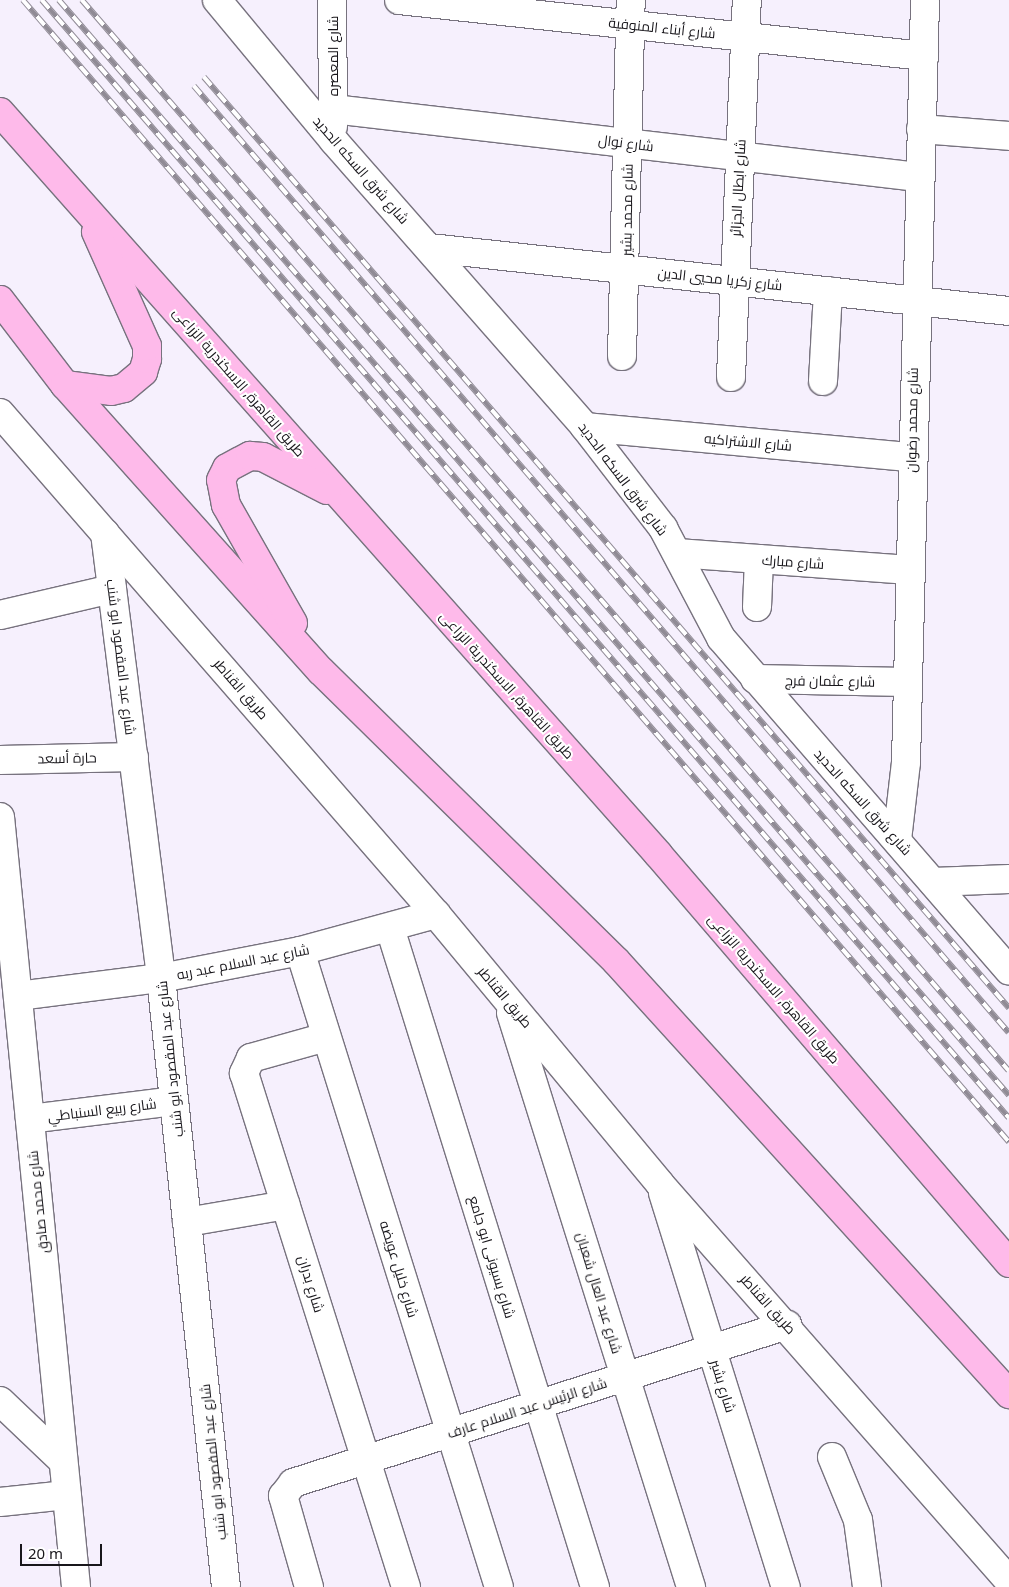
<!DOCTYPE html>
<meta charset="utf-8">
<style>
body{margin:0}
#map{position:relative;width:1009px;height:1587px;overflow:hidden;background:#f6f0fd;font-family:"Noto Sans",Cairo,sans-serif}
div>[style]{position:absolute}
.roads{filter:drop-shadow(1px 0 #77727e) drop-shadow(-1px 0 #77727e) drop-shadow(0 1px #77727e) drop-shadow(0 -1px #77727e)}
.minor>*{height:28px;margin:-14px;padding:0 14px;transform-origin:14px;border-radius:14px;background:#fff}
.trunk>*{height:28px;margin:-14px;padding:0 14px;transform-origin:14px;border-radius:14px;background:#febaea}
.rail>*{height:5.5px;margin-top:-2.75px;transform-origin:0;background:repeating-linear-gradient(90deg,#fff 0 11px,#908b95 0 22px);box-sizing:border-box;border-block:1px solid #908b95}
span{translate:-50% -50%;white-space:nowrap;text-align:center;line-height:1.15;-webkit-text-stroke:4px #fff;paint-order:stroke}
.street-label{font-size:14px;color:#18161b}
.scale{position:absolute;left:20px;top:1544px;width:82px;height:22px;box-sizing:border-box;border:2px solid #18161b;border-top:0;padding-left:6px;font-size:15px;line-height:18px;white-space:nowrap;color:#18161b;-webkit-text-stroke:4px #fff;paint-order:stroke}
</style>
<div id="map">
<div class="roads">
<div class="minor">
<div style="left:217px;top:0;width:183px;rotate:50.3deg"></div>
<div style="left:334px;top:141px;width:381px;rotate:48.7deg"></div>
<div style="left:585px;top:427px;width:128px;rotate:52.3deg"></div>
<div style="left:663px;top:528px;width:124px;rotate:62.2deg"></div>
<div style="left:721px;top:638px;width:440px;rotate:49.1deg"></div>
<div style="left:332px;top:0;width:126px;rotate:89.5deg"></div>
<div style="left:399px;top:0;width:528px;rotate:6.09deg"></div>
<div style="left:333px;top:109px;width:589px;rotate:6.63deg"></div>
<div style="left:921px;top:129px;width:88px;rotate:4.5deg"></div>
<div style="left:430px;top:248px;width:582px;rotate:6.21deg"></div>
<div style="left:622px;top:356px;width:356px;rotate:-88.6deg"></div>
<div style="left:731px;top:377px;width:377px;rotate:-87.6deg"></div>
<div style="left:823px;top:381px;width:90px;rotate:-86.8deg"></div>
<div style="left:0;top:413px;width:664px;rotate:48.97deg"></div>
<div style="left:436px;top:914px;width:351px;rotate:50.3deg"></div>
<div style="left:660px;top:1184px;width:529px;rotate:48.68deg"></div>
<div style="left:585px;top:427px;width:327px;rotate:5.3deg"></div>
<div style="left:105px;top:533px;width:449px;rotate:82.8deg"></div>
<div style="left:161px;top:978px;width:612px;rotate:83.91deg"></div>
<div style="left:677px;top:553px;width:233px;rotate:4.2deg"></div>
<div style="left:757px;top:607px;width:48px;rotate:-87.6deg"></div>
<div style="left:0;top:615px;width:115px;rotate:-13.1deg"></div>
<div style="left:755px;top:679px;width:151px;rotate:1.1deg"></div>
<div style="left:0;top:760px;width:134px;rotate:-1.3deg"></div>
<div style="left:0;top:817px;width:774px;rotate:84.36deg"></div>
<div style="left:897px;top:840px;width:79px;rotate:-83.4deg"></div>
<div style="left:906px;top:762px;width:762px;rotate:-88.57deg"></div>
<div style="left:933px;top:882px;width:76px;rotate:-2.3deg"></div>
<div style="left:390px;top:928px;width:690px;rotate:72.72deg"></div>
<div style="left:300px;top:951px;width:666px;rotate:72.63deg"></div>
<div style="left:18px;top:996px;width:144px;rotate:-7.2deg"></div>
<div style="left:161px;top:978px;width:142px;rotate:-11deg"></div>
<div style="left:300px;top:951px;width:141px;rotate:-15.2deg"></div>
<div style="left:511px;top:1013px;width:602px;rotate:72.59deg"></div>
<div style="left:326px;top:1037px;width:78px;rotate:164.4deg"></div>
<div style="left:251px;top:1058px;width:17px;rotate:115deg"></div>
<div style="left:244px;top:1073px;width:539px;rotate:72.51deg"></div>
<div style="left:30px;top:1119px;width:145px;rotate:-7.1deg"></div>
<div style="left:663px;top:1193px;width:413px;rotate:72.7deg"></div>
<div style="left:187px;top:1222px;width:100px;rotate:-9.7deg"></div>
<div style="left:0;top:1401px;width:87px;rotate:43.6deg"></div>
<div style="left:832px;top:1457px;width:68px;rotate:67.6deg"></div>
<div style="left:858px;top:1520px;width:68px;rotate:82.3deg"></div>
<div style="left:0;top:1502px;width:67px;rotate:-6deg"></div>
<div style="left:309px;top:1587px;width:95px;rotate:-105.9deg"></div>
<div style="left:283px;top:1496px;width:16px;rotate:-52deg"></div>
<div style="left:293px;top:1483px;width:519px;rotate:-17.74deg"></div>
</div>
<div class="trunk">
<div style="left:0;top:112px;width:992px;rotate:48.43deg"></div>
<div style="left:658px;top:854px;width:539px;rotate:49.36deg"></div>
<div style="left:0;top:300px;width:107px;rotate:52.6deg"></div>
<div style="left:65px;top:385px;width:384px;rotate:48.2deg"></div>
<div style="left:321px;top:671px;width:414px;rotate:44.5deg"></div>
<div style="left:616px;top:961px;width:585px;rotate:47.77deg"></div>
<div style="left:65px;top:385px;width:46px;rotate:7.4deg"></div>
<div style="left:111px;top:391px;width:13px;rotate:-13deg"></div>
<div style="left:124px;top:388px;width:25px;rotate:-40deg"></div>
<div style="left:143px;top:372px;width:14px;rotate:-73deg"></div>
<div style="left:147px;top:359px;width:13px;rotate:-90deg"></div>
<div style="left:147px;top:346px;width:125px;rotate:-114.1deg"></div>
<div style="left:293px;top:623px;width:136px;rotate:-119.6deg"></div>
<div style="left:226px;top:505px;width:25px;rotate:-101deg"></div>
<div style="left:221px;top:480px;width:13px;rotate:-63deg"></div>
<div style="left:227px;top:468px;width:26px;rotate:-28deg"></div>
<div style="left:250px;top:456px;width:13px;rotate:4deg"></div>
<div style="left:263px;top:457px;width:72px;rotate:27.3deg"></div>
</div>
</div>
<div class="rail">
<div style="left:23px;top:0;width:1509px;rotate:49.19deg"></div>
<div style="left:42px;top:0;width:1478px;rotate:49.14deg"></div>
<div style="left:59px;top:0;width:1450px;rotate:49.06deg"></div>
<div style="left:82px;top:0;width:1416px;rotate:49.12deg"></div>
<div style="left:204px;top:77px;width:1231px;rotate:49.15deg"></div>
<div style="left:194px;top:86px;width:1249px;rotate:49.28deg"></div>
</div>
<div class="street-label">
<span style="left:662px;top:28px;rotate:6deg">شارع أبناء المنوفية</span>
<span style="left:333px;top:56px;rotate:-90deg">شارع المعصره</span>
<span style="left:626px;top:143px;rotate:7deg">شارع نوال</span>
<span style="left:361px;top:170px;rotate:49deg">شارع شرق السكه الحديد</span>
<span style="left:738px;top:188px;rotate:-87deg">شارع ابطال الجزائر</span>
<span style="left:627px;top:210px;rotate:-89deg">شارع محمد بشير</span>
<span style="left:720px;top:279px;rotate:6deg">شارع زكريا محيي الدين</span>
<span style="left:239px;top:382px;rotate:49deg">طريق القاهرة, الاسكندرية الزراعى</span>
<span style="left:912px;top:420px;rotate:-89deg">شارع محمد رضوان</span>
<span style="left:748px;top:442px;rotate:5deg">شارع الاشتراكيه</span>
<span style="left:623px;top:479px;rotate:53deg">شارع شرق السكه الحديد</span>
<span style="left:793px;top:562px;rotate:4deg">شارع مبارك</span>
<span style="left:121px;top:657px;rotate:83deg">شارع عبد المقصود ابو شنب</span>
<span style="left:830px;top:681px;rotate:1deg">شارع عثمان فرج</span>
<span style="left:507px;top:685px;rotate:48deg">طريق القاهرة, الاسكندرية الزراعى</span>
<span style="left:241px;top:689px;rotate:49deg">طريق القناطر</span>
<span style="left:67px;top:758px;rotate:-1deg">حارة أسعد</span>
<span style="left:863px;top:802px;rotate:48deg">شارع شرق السكه الحديد</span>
<span style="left:243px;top:962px;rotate:-11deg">شارع عبد السلام عبد ربه</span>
<span style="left:774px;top:989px;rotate:49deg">طريق القاهرة, الاسكندرية الزراعى</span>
<span style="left:505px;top:997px;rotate:50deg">طريق القناطر</span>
<span style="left:170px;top:1059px;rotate:-96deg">شارع عبد المقصود ابو شنب</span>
<span style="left:102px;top:1110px;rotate:-7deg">شارع ربيع السنباطي</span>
<span style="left:38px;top:1202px;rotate:-96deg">شارع محمد صادق</span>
<span style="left:492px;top:1257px;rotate:73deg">شارع بسيونى ابو جامع</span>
<span style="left:399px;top:1269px;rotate:73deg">شارع خليل عويضه</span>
<span style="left:311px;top:1284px;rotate:73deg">شارع بدران</span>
<span style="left:599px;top:1293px;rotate:73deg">شارع عبد العال شعبان</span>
<span style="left:768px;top:1304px;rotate:48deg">طريق القناطر</span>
<span style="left:723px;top:1386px;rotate:73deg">شارع بشير</span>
<span style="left:527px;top:1408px;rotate:-18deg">شارع الرئيس عبد السلام عارف</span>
<span style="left:213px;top:1462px;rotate:-96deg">شارع عبد المقصود ابو شنب</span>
</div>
<div class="scale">20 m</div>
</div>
